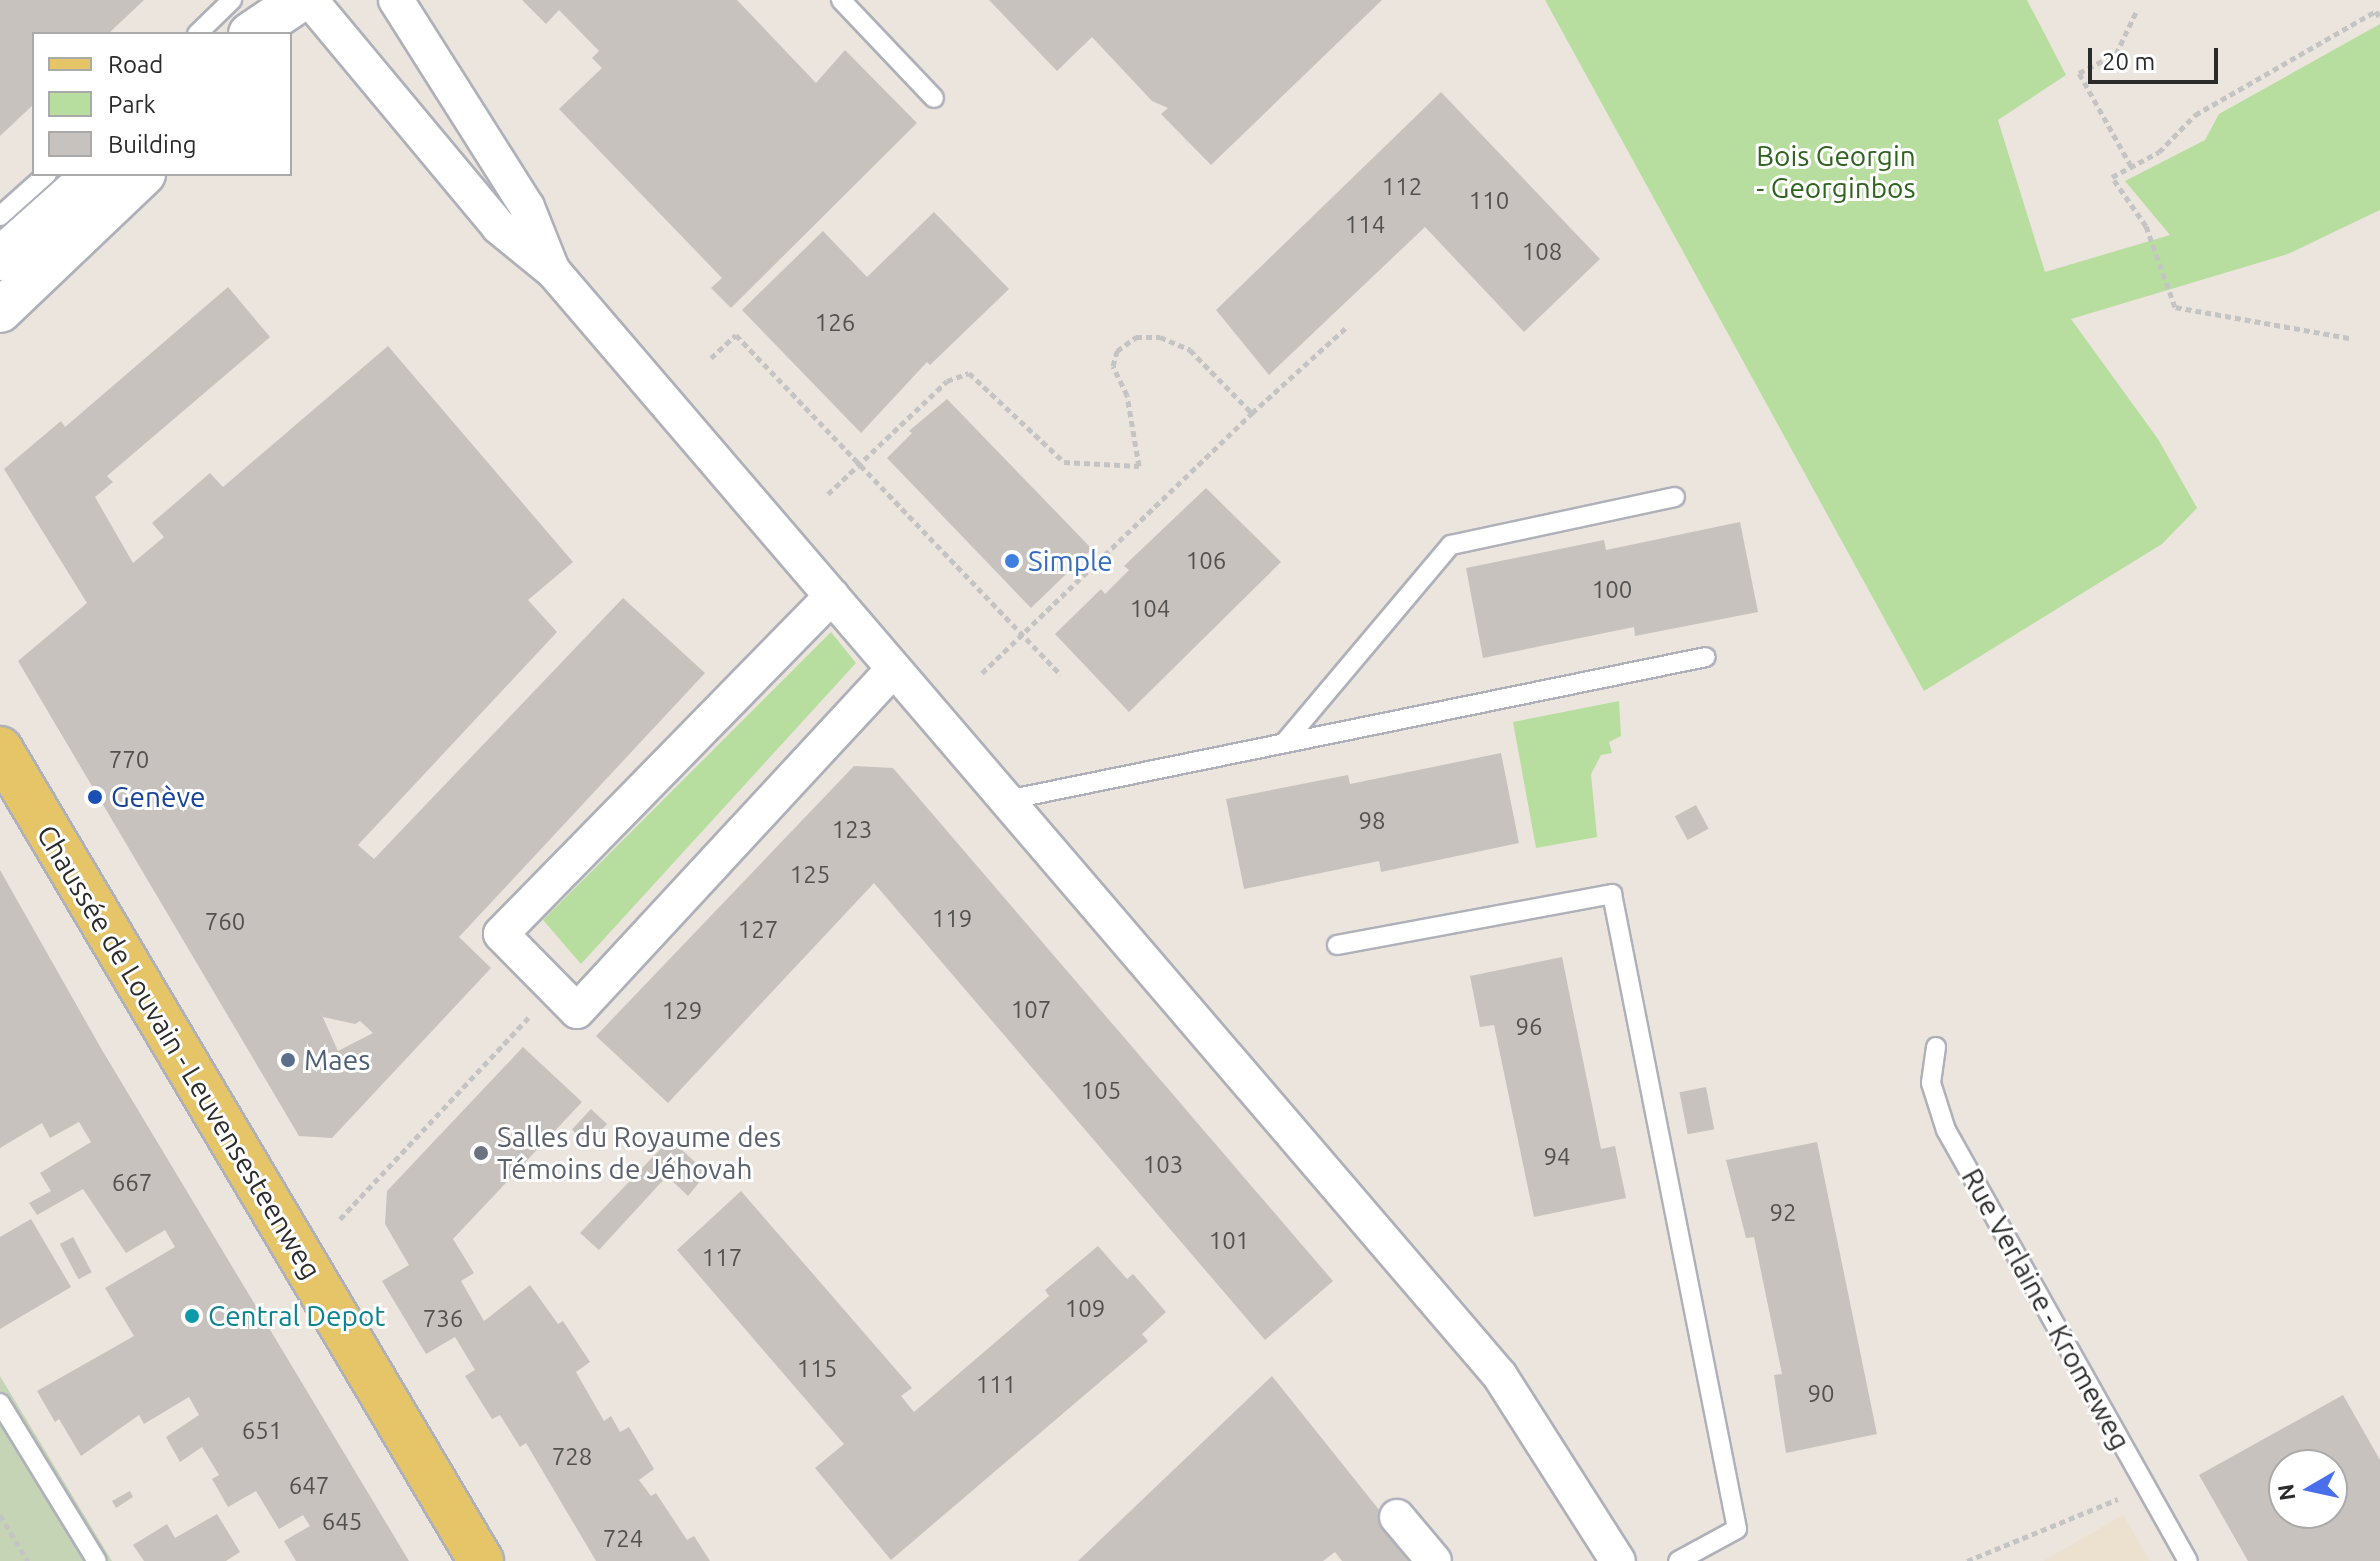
<!DOCTYPE html>
<meta charset="utf-8">
<style>
body{margin:0}
#map{position:relative;width:2380px;height:1561px;overflow:hidden;background:#ece5de;font-family:Ubuntu,sans-serif}
div>[style]{position:absolute}
.education>*{inset:0;background:#ece1cf}
.green>*{inset:0;background:#b7de9f}
.cemetery>*{inset:0;background:#c6d4b6}
.building>*{inset:0;background:#c7c2bd;transform-origin:0 0}
.path>*{height:5px;margin-top:-2.5px;transform-origin:0;background:repeating-linear-gradient(90deg,#c4c4c4 0 6px,transparent 0 10px)}
.roads{filter:drop-shadow(2px 0 #aeb1ba) drop-shadow(-2px 0 #aeb1ba) drop-shadow(0 2px #aeb1ba) drop-shadow(0 -2px #aeb1ba)}
.service>*{height:18px;margin:-9px;padding:0 9px;transform-origin:9px;border-radius:9px;background:#fff}
.minor>*{height:34px;margin:-17px;padding:0 17px;transform-origin:17px;border-radius:17px;background:#fff}
.tertiary>*{height:42px;margin:-21px;padding:0 21px;transform-origin:21px;border-radius:21px;background:#fff}
.primary>*{height:44px;margin:-22px;padding:0 22px;transform-origin:22px;border-radius:22px;background:#e6c468}
.dots>*{width:22px;height:22px;translate:-50% -50%;box-sizing:border-box;border:4px solid #fff;border-radius:50%}
span{translate:-50% -50%;white-space:nowrap;text-align:center;line-height:1.15;-webkit-text-stroke:6px #fff;paint-order:stroke}
.number-label{font-size:24px;color:#525150}
.number-label span{-webkit-text-stroke-width:0}
.park-label{font-size:28px;color:#306320}
.shop-label{font-size:28px;color:#366cbe}
.left{translate:0 -50%;text-align:left}
.transit-label{font-size:28px;color:#164399}
.street-label{font-size:28px;color:#2b2b2b}
.service-label{font-size:28px;color:#4e5e75}
.worship-label{font-size:28px;color:#5b616d}
.culture-label{font-size:28px;color:#0d838f}
.legend{position:absolute;left:32px;top:32px;width:260px;height:144px;box-sizing:border-box;background:#fff;border:2px solid #aaa;margin:0;padding:10px 14px;list-style:none;font-size:24px;color:#2b2b2b}
.legend li{display:flex;align-items:center;gap:16px;height:40px}
.legend b{width:40px;border:2px solid #aaa}
.north{position:absolute;left:2268px;top:1449px;width:80px;height:80px;box-sizing:border-box;background:#fff;border:2px solid #aaa;border-radius:50%;rotate:261deg;font-size:22px;font-weight:700;line-height:32px;text-align:center;color:#2b2b2b}
.north::after{content:'';display:block;margin:auto;width:28px;height:36px;background:#4a6fec;clip-path:polygon(50% 0,100% 100%,50% 72%,0 100%)}
.scale{position:absolute;left:2088px;top:48px;width:130px;height:36px;box-sizing:border-box;border:4px solid #2b2b2b;border-top:0;padding-left:10px;font-size:24px;line-height:28px;white-space:nowrap;color:#2b2b2b;-webkit-text-stroke:6px #fff;paint-order:stroke}
</style>
<div id="map">
<div class="education">
<div style="clip-path:polygon(2123px 1515px,2150px 1561px,2043px 1561px)"></div>
</div>
<div class="green">
<div style="clip-path:polygon(1545px 0,2027px 0,2066px 75px,1998px 120px,2045px 272px,2170px 235px,2125px 181px,2205px 140px,2219px 114px,2380px 24px,2380px 210px,2288px 254px,2071px 319px,2158px 439px,2197px 508px,2162px 544px,1924px 691px)"></div>
<div style="clip-path:polygon(831px 632px,856px 663px,581px 964px,543px 920px)"></div>
<div style="clip-path:polygon(1619px 701px,1621px 736px,1609px 742px,1612px 753px,1601px 755px,1591px 774px,1597px 837px,1536px 848px,1513px 722px)"></div>
</div>
<div class="cemetery">
<div style="clip-path:polygon(0 1376px,112px 1561px,0 1561px)"></div>
</div>
<div class="building">
<div style="clip-path:polygon(0 0,144px 0,108px 34px,34px 34px,34px 104px,0 136px)"></div>
<div style="clip-path:polygon(522px 0,737px 0,816px 83px,845px 50px,917px 123px,731px 308px,711px 288px,722px 278px,559px 109px,602px 68px,592px 58px,599px 51px,559px 10px,546px 24px)"></div>
<div style="clip-path:polygon(989px 0,1382px 0,1211px 165px,1161px 114px,1168px 108px,1152px 101px,1092px 37px,1057px 71px)"></div>
<div style="clip-path:polygon(1441px 92px,1600px 259px,1524px 332px,1425px 227px,1269px 375px,1216px 310px)"></div>
<div style="clip-path:polygon(934px 212px,1009px 289px,930px 365px,927px 362px,861px 433px,742px 310px,823px 231px,867px 277px)"></div>
<div style="clip-path:polygon(evenodd,228px 287px,270px 337px,107px 476px,113px 482px,95px 497px,133px 563px,164px 537px,152px 523px,210px 473px,223px 487px,388px 346px,573px 562px,528px 600px,557px 632px,358px 845px,374px 859px,623px 598px,705px 673px,459px 937px,491px 968px,332px 1138px,299px 1136px,18px 661px,87px 603px,4px 469px,61px 421px,65px 427px,228px 287px,320px 1011px,323px 1017px,355px 1024px,360px 1021px,373px 1033px,338px 1051px,320px 1011px)"></div>
<div style="clip-path:polygon(947px 399px,1092px 549px,1031px 608px,887px 458px,912px 433px,909px 431px)"></div>
<div style="clip-path:polygon(1206px 488px,1281px 562px,1129px 712px,1055px 634px,1101px 589px,1105px 594px,1129px 570px,1124px 566px)"></div>
<div style="clip-path:polygon(1740px 522px,1758px 612px,1635px 636px,1634px 627px,1483px 658px,1466px 568px,1604px 540px,1606px 550px)"></div>
<div style="clip-path:polygon(1501px 753px,1519px 843px,1381px 872px,1379px 861px,1244px 889px,1226px 799px,1348px 775px,1350px 784px)"></div>
<div style="clip-path:polygon(854px 766px,893px 768px,1333px 1281px,1265px 1340px,874px 883px,668px 1103px,596px 1036px)"></div>
<div style="left:1696px;top:805px;width:27px;height:24px;rotate:62deg"></div>
<div style="clip-path:polygon(0 870px,102px 1050px,409px 1561px,296px 1561px,284px 1541px,310px 1526px,303px 1515px,279px 1529px,256px 1491px,228px 1507px,212px 1479px,219px 1475px,202px 1447px,180px 1462px,166px 1437px,199px 1415px,189px 1397px,144px 1424px,139px 1415px,81px 1456px,59px 1419px,55px 1422px,37px 1391px,134px 1336px,105px 1288px,175px 1247px,165px 1230px,126px 1253px,83px 1189px,37px 1215px,29px 1203px,51px 1191px,40px 1173px,91px 1142px,79px 1122px,50px 1138px,42px 1123px,0 1148px)"></div>
<div style="clip-path:polygon(1562px 957px,1601px 1149px,1615px 1146px,1626px 1198px,1534px 1217px,1494px 1025px,1480px 1027px,1470px 976px)"></div>
<div style="clip-path:polygon(523px 1047px,582px 1102px,453px 1239px,474px 1273px,461px 1281px,484px 1321px,530px 1285px,558px 1324px,563px 1321px,590px 1362px,576px 1372px,604px 1421px,611px 1416px,620px 1432px,629px 1427px,654px 1469px,639px 1480px,651px 1496px,656px 1493px,687px 1540px,694px 1536px,710px 1561px,596px 1561px,526px 1443px,520px 1447px,500px 1415px,492px 1419px,465px 1376px,475px 1370px,455px 1337px,426px 1354px,382px 1281px,409px 1265px,385px 1224px,387px 1191px)"></div>
<div style="left:1706px;top:1087px;width:43px;height:27px;rotate:79deg"></div>
<div style="left:591px;top:1109px;width:22px;height:28px;rotate:43deg"></div>
<div style="clip-path:polygon(670px 1139px,707px 1173px,688px 1196px,667px 1176px,599px 1250px,580px 1233px)"></div>
<div style="clip-path:polygon(1817px 1142px,1877px 1434px,1786px 1453px,1774px 1375px,1782px 1374px,1754px 1237px,1746px 1238px,1726px 1160px)"></div>
<div style="clip-path:polygon(741px 1191px,912px 1388px,901px 1396px,914px 1412px,1049px 1296px,1045px 1290px,1098px 1246px,1127px 1279px,1133px 1274px,1166px 1312px,1142px 1334px,1148px 1341px,891px 1560px,815px 1468px,844px 1444px,677px 1250px)"></div>
<div style="clip-path:polygon(31px 1219px,71px 1287px,0 1329px,0 1237px)"></div>
<div style="left:73px;top:1237px;width:40px;height:15px;rotate:62deg"></div>
<div style="clip-path:polygon(1272px 1376px,1420px 1561px,1342px 1561px,1335px 1552px,1323px 1561px,1078px 1561px)"></div>
<div style="clip-path:polygon(evenodd,2343px 1395px,2380px 1460px,2380px 1561px,2248px 1561px,2199px 1475px,2343px 1395px,2284px 1465px,2332px 1465px,2332px 1513px,2284px 1513px,2284px 1465px)"></div>
<div style="clip-path:polygon(130px 1491px,133px 1497px,116px 1508px,112px 1501px)"></div>
<div style="clip-path:polygon(217px 1514px,240px 1552px,226px 1561px,144px 1561px,133px 1545px,167px 1524px,175px 1538px)"></div>
</div>
<div class="path">
<div style="left:2131px;top:166px;width:107px;rotate:-119.2deg"></div>
<div style="left:2079px;top:73px;width:42px;rotate:-27.2deg"></div>
<div style="left:2116px;top:54px;width:47px;rotate:-64.5deg"></div>
<div style="left:2349px;top:338px;width:177px;rotate:-169.9deg"></div>
<div style="left:2175px;top:307px;width:86px;rotate:-109.7deg"></div>
<div style="left:2146px;top:226px;width:60px;rotate:-124.8deg"></div>
<div style="left:2112px;top:177px;width:53px;rotate:-28deg"></div>
<div style="left:2159px;top:152px;width:52px;rotate:-45.8deg"></div>
<div style="left:2195px;top:115px;width:209px;rotate:-29.9deg"></div>
<div style="left:2376px;top:11px;width:8px;rotate:60deg"></div>
<div style="left:711px;top:358px;width:34px;rotate:-43deg"></div>
<div style="left:736px;top:335px;width:470px;rotate:46.3deg"></div>
<div style="left:828px;top:494px;width:164px;rotate:-43.5deg"></div>
<div style="left:947px;top:381px;width:23px;rotate:-20deg"></div>
<div style="left:969px;top:373px;width:130px;rotate:43.1deg"></div>
<div style="left:1064px;top:462px;width:75px;rotate:3.1deg"></div>
<div style="left:1139px;top:466px;width:72px;rotate:-99.6deg"></div>
<div style="left:1127px;top:395px;width:32px;rotate:-116deg"></div>
<div style="left:1113px;top:366px;width:16px;rotate:-75deg"></div>
<div style="left:1117px;top:351px;width:24px;rotate:-36deg"></div>
<div style="left:1136px;top:337px;width:24px"></div>
<div style="left:1160px;top:337px;width:33px;rotate:23deg"></div>
<div style="left:1190px;top:350px;width:88px;rotate:45.5deg"></div>
<div style="left:1252px;top:413px;width:128px;rotate:-42.2deg"></div>
<div style="left:982px;top:673px;width:376px;rotate:-43.9deg"></div>
<div style="left:340px;top:1219px;width:278px;rotate:-46.9deg"></div>
<div style="left:0;top:1515px;width:54px;rotate:58.7deg"></div>
<div style="left:1967px;top:1561px;width:163px;rotate:-22.3deg"></div>
</div>
<div class="roads">
<div class="service">
<div style="left:841px;top:0;width:135px;rotate:46.5deg"></div>
<div style="left:197px;top:34px;width:49px;rotate:-44.2deg"></div>
<div style="left:0;top:216px;width:63px;rotate:-41.8deg"></div>
<div style="left:1284px;top:743px;width:259px;rotate:-49.9deg"></div>
<div style="left:1451px;top:545px;width:229px;rotate:-12.1deg"></div>
<div style="left:1007px;top:800px;width:713px;rotate:-11.56deg"></div>
<div style="left:1337px;top:945px;width:280px;rotate:-10.5deg"></div>
<div style="left:1612px;top:894px;width:647px;rotate:78.86deg"></div>
<div style="left:1737px;top:1529px;width:67px;rotate:151.5deg"></div>
<div style="left:1936px;top:1047px;width:36px;rotate:98deg"></div>
<div style="left:1931px;top:1083px;width:49px;rotate:72.3deg"></div>
<div style="left:1946px;top:1130px;width:494px;rotate:60.7deg"></div>
<div style="left:0;top:1403px;width:185px;rotate:58.5deg"></div>
</div>
<div class="minor">
<div style="left:310px;top:0;width:295px;rotate:50.2deg"></div>
<div style="left:499px;top:227px;width:70px;rotate:39.2deg"></div>
<div style="left:553px;top:271px;width:1455px;rotate:49.4deg"></div>
<div style="left:1500px;top:1376px;width:219px;rotate:57.5deg"></div>
<div style="left:396px;top:0;width:245px;rotate:57.7deg"></div>
<div style="left:527px;top:207px;width:65px;rotate:68.2deg"></div>
<div style="left:832px;top:596px;width:473px;rotate:134.4deg"></div>
<div style="left:501px;top:934px;width:108px;rotate:45.4deg"></div>
<div style="left:577px;top:1011px;width:466px;rotate:-47.2deg"></div>
<div style="left:1397px;top:1517px;width:57px;rotate:49.9deg"></div>
</div>
<div class="tertiary">
<div style="left:250px;top:34px;width:60px;rotate:-34.2deg"></div>
<div style="left:0;top:259px;width:127px;rotate:-41.8deg"></div>
<div style="left:0;top:311px;width:199px;rotate:-43.6deg"></div>
</div>
<div class="primary">
<div style="left:0;top:749px;width:944px;rotate:59.36deg"></div>
</div>
</div>
<div class="dots">
<div style="left:1012px;top:561px;background:#3f7fe0"></div>
<div style="left:95px;top:797px;background:#1a4fb4"></div>
<div style="left:288px;top:1060px;background:#5c6f8a"></div>
<div style="left:481px;top:1153px;background:#6b7280"></div>
<div style="left:192px;top:1316px;background:#0f9aa8"></div>
</div>
<div class="number-label">
<span style="left:1402px;top:187px">112</span>
<span style="left:1489px;top:201px">110</span>
<span style="left:1365px;top:225px">114</span>
<span style="left:1542px;top:252px">108</span>
<span style="left:835px;top:323px">126</span>
<span style="left:1206px;top:561px">106</span>
<span style="left:1612px;top:590px">100</span>
<span style="left:1150px;top:609px">104</span>
<span style="left:129px;top:760px">770</span>
<span style="left:1372px;top:821px">98</span>
<span style="left:852px;top:830px">123</span>
<span style="left:810px;top:875px">125</span>
<span style="left:952px;top:919px">119</span>
<span style="left:225px;top:922px">760</span>
<span style="left:758px;top:930px">127</span>
<span style="left:1031px;top:1010px">107</span>
<span style="left:682px;top:1011px">129</span>
<span style="left:1529px;top:1027px">96</span>
<span style="left:1101px;top:1091px">105</span>
<span style="left:1557px;top:1157px">94</span>
<span style="left:1163px;top:1165px">103</span>
<span style="left:132px;top:1183px">667</span>
<span style="left:1783px;top:1213px">92</span>
<span style="left:1229px;top:1241px">101</span>
<span style="left:722px;top:1258px">117</span>
<span style="left:1085px;top:1309px">109</span>
<span style="left:443px;top:1319px">736</span>
<span style="left:817px;top:1369px">115</span>
<span style="left:996px;top:1385px">111</span>
<span style="left:1821px;top:1394px">90</span>
<span style="left:262px;top:1431px">651</span>
<span style="left:572px;top:1457px">728</span>
<span style="left:309px;top:1486px">647</span>
<span style="left:342px;top:1522px">645</span>
<span style="left:623px;top:1539px">724</span>
</div>
<div class="park-label">
<span style="left:1836px;top:172px">Bois Georgin<br>- Georginbos</span>
</div>
<div class="shop-label">
<span class="left" style="left:1028px;top:561px">Simple</span>
</div>
<div class="transit-label">
<span class="left" style="left:111px;top:797px">Genève</span>
</div>
<div class="street-label">
<span style="left:179px;top:1052px;rotate:59deg">Chaussée de Louvain - Leuvensesteenweg</span>
<span style="left:2046px;top:1309px;rotate:61deg">Rue Verlaine - Kromeweg</span>
</div>
<div class="service-label">
<span class="left" style="left:304px;top:1060px">Maes</span>
</div>
<div class="worship-label">
<span class="left" style="left:497px;top:1153px">Salles du Royaume des<br>Témoins de Jéhovah</span>
</div>
<div class="culture-label">
<span class="left" style="left:208px;top:1316px">Central Depot</span>
</div>
<ul class="legend">
<li><b style="height:10px;background:#e6c468"></b>Road</li>
<li><b style="height:22px;background:#b7de9f"></b>Park</li>
<li><b style="height:22px;background:#c7c2bd"></b>Building</li>
</ul>
<div class="north">N</div>
<div class="scale">20 m</div>
</div>
